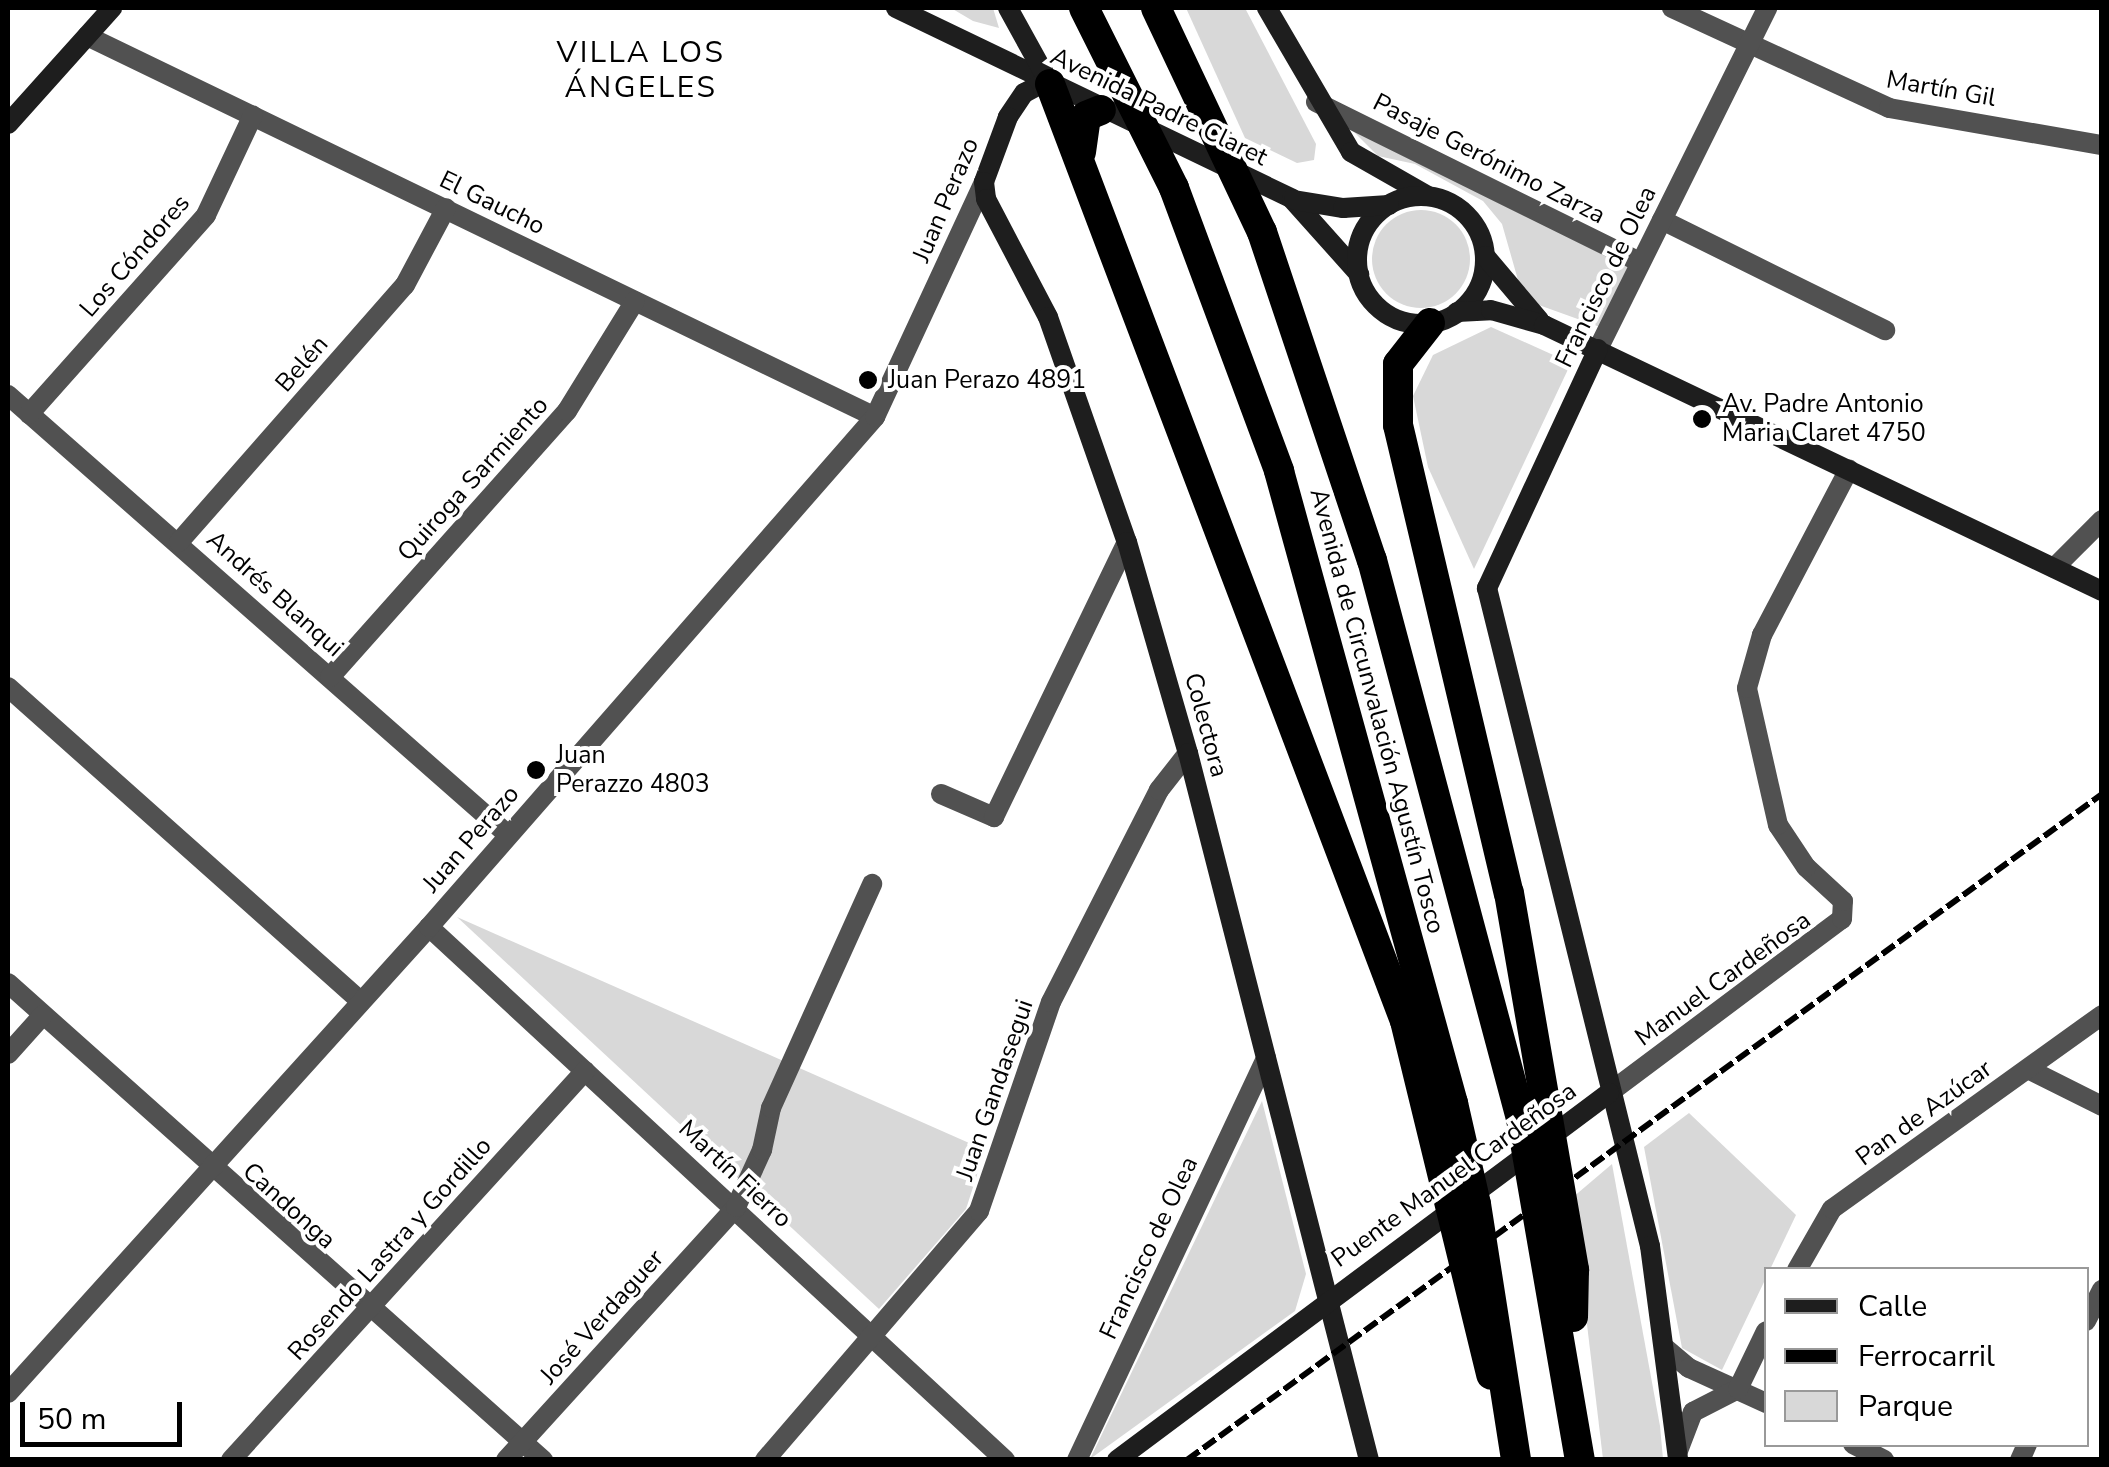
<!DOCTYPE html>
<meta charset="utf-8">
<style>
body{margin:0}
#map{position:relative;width:2109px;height:1467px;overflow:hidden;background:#fff;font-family:"Nunito Sans",sans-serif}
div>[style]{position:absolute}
.green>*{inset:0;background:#d8d8d8}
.round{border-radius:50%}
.minor>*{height:20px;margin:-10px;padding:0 10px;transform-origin:10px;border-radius:10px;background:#515151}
.secondary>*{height:20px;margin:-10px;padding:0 10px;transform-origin:10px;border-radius:10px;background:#1e1e1e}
.secondary>.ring{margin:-10px;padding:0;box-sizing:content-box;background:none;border:20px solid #1e1e1e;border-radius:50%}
.motorway>*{height:30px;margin:-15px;padding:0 15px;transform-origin:15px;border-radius:15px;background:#000}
.rail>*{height:6px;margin-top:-3px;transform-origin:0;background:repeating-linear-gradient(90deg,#000 0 15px,transparent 0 20px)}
.dots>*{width:28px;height:28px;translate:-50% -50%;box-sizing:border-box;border:5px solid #fff;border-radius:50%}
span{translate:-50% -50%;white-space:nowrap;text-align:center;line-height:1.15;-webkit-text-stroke:8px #fff;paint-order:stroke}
.street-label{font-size:25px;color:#000}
.poi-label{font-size:25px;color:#000}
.left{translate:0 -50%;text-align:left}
.quarter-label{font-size:30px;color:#000;letter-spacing:2.5px}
.frame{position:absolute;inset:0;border:10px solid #000;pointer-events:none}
.legend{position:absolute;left:1764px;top:1267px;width:325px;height:180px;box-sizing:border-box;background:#fff;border:2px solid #999;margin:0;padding:12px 18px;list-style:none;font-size:30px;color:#000}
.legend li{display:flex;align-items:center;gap:20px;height:50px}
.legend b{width:50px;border:2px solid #999}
.scale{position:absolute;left:20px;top:1402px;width:162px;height:45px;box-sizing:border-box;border:5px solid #000;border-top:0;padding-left:12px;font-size:30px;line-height:35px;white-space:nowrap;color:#000;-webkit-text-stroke:8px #fff;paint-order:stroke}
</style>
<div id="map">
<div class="green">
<div style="clip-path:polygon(951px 8px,993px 8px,999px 28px,973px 21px)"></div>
<div style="clip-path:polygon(1186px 8px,1245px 8px,1316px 144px,1314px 160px,1297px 163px,1245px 138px)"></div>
<div style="clip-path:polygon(1353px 131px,1629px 267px,1600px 327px,1536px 304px,1520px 287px,1502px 224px,1483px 201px,1415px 164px,1378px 156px)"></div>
<div class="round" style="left:1372px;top:210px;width:98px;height:98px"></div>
<div style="clip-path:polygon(1491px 327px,1571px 363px,1474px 569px,1428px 467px,1413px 396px,1433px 355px)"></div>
<div style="clip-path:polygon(457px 917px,985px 1150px,966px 1209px,879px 1309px)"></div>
<div style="clip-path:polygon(1262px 1101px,1306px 1274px,1295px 1311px,1090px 1459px)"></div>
<div style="clip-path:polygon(1689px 1113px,1796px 1215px,1722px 1370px,1682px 1348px,1644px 1147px)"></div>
<div style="clip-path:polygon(1612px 1164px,1660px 1426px,1663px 1459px,1603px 1459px,1572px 1198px)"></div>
</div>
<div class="minor">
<div style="left:1672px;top:8px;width:239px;rotate:24.7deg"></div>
<div style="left:1889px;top:108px;width:216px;rotate:9.9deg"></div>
<div style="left:87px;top:36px;width:875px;rotate:25.8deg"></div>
<div style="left:1316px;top:102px;width:361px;rotate:26.3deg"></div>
<div style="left:1662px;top:220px;width:249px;rotate:26.3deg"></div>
<div style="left:1598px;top:349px;width:381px;rotate:-63.6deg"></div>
<div style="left:8px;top:395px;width:665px;rotate:41.34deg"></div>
<div style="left:29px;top:414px;width:266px;rotate:-48.3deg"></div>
<div style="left:206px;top:215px;width:110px;rotate:-64.8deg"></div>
<div style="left:179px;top:542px;width:342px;rotate:-48.7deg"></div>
<div style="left:405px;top:285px;width:87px;rotate:-62deg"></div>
<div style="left:2054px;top:568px;width:68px;rotate:-45deg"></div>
<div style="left:330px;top:677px;width:356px;rotate:-48.3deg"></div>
<div style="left:567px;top:411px;width:129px;rotate:-58.3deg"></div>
<div style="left:8px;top:687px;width:472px;rotate:41.7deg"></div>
<div style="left:941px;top:794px;width:58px;rotate:23.5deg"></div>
<div style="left:994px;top:817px;width:305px;rotate:-64.2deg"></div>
<div style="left:429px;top:927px;width:785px;rotate:42.78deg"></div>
<div style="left:8px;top:983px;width:717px;rotate:41.72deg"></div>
<div style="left:8px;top:1054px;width:52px;rotate:-48.1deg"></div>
<div style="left:2028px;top:1069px;width:83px;rotate:26.6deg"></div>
<div style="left:1609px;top:1093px;width:291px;rotate:-36.8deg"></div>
<div style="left:1842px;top:919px;width:18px;rotate:-87deg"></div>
<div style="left:1843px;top:901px;width:50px;rotate:-137.4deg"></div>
<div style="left:1806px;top:867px;width:50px;rotate:-123.7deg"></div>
<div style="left:1778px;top:825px;width:140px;rotate:-102.8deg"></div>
<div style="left:1747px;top:688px;width:55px;rotate:-74.2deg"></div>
<div style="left:1762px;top:635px;width:187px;rotate:-62.3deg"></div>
<div style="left:1797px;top:1270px;width:70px;rotate:-60.2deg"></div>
<div style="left:1832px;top:1209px;width:332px;rotate:-35.7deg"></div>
<div style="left:2086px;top:1321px;width:35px;rotate:-63deg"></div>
<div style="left:1665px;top:1348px;width:31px;rotate:40deg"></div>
<div style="left:1689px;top:1368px;width:85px;rotate:24.4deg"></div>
<div style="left:8px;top:1393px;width:628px;rotate:-47.9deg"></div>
<div style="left:429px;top:927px;width:678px;rotate:-48.83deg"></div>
<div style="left:875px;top:417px;width:259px;rotate:-65.1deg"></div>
<div style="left:1853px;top:1444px;width:35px;rotate:27deg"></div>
<div style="left:1678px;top:1451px;width:42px;rotate:-69deg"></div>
<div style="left:1693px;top:1412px;width:51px;rotate:-27.1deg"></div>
<div style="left:1738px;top:1389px;width:64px;rotate:-64.2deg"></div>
<div style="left:231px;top:1460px;width:526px;rotate:-47.7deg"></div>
<div style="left:506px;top:1460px;width:342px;rotate:-47.7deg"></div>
<div style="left:736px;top:1207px;width:63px;rotate:-65.5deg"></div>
<div style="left:762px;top:1150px;width:43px;rotate:-77.9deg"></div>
<div style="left:771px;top:1108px;width:246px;rotate:-65.7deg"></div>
<div style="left:765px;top:1460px;width:328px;rotate:-49.3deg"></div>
<div style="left:979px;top:1211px;width:221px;rotate:-71deg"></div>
<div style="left:1051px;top:1002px;width:238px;rotate:-63deg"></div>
<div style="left:1159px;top:790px;width:47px;rotate:-51.9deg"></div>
<div style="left:1077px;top:1460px;width:444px;rotate:-64.8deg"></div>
<div style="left:2020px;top:1460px;width:17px;rotate:-66deg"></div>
</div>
<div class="secondary">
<div style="left:896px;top:8px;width:440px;rotate:25.7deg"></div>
<div style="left:1292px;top:199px;width:101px;rotate:48.2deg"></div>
<div style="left:1008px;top:8px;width:87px;rotate:61.1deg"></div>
<div style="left:1267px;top:8px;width:167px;rotate:59.7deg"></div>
<div style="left:1351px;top:152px;width:89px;rotate:29.7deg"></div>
<div style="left:1043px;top:83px;width:21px;rotate:152deg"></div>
<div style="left:1024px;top:93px;width:29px;rotate:124deg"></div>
<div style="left:1008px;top:117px;width:69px;rotate:110.3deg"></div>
<div style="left:984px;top:182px;width:17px;rotate:83deg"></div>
<div style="left:986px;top:199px;width:133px;rotate:62.3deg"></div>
<div style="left:1048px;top:317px;width:238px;rotate:70.7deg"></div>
<div style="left:1127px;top:542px;width:220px;rotate:73.9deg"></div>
<div style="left:1188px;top:753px;width:730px;rotate:75.64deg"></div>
<div style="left:8px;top:124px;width:156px;rotate:-48.1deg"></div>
<div class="ring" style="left:1357px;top:196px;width:108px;height:108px"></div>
<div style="left:1294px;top:200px;width:50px;rotate:9.3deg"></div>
<div style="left:1343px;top:208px;width:46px;rotate:-3.7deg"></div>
<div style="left:1485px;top:256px;width:84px;rotate:49.8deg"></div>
<div style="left:1457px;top:312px;width:34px;rotate:-3deg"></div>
<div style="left:1491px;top:310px;width:55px;rotate:15.8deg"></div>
<div style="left:1544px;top:325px;width:618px;rotate:25.49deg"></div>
<div style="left:1598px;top:349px;width:264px;rotate:114.9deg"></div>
<div style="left:1487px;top:588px;width:678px;rotate:76.09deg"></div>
<div style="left:1650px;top:1246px;width:216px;rotate:82.5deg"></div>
<div style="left:1117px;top:1460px;width:614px;rotate:-36.72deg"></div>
</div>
<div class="motorway">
<div style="left:1084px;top:8px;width:201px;rotate:63.4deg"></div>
<div style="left:1174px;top:188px;width:302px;rotate:69.6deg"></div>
<div style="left:1279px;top:471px;width:656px;rotate:74.61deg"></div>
<div style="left:1453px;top:1103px;width:104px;rotate:77.2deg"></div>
<div style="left:1476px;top:1204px;width:259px;rotate:81.1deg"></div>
<div style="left:1156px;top:8px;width:248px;rotate:64.7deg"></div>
<div style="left:1262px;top:232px;width:346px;rotate:71.5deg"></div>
<div style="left:1372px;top:560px;width:579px;rotate:75.07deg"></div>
<div style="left:1521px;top:1119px;width:346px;rotate:80.2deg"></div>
<div style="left:1050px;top:84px;width:1002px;rotate:69.25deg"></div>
<div style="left:1405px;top:1021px;width:364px;rotate:76.3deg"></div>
<div style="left:1081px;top:152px;width:36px;rotate:-82deg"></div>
<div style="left:1086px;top:116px;width:16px;rotate:-22deg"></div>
<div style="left:1430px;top:323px;width:52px;rotate:128deg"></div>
<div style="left:1398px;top:364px;width:61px;rotate:90deg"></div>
<div style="left:1398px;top:425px;width:481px;rotate:76.7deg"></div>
<div style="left:1509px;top:893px;width:383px;rotate:80.2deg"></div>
<div style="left:1574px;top:1270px;width:47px;rotate:91.2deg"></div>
</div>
<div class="rail">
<div style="left:1187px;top:1460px;width:1132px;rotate:-36.05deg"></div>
</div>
<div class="dots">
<div style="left:868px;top:380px;background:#000"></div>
<div style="left:1702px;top:419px;background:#000"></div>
<div style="left:536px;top:770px;background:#000"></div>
</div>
<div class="street-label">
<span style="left:1941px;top:89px;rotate:10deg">Martín Gil</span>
<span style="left:1159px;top:107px;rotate:26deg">Avenida Padre Claret</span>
<span style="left:1489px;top:159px;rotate:27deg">Pasaje Gerónimo Zarza</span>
<span style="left:946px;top:200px;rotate:-67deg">Juan Perazo</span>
<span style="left:492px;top:203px;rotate:26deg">El Gaucho</span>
<span style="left:135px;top:256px;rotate:-49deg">Los Cóndores</span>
<span style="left:1606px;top:277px;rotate:-64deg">Francisco de Olea</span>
<span style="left:302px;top:364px;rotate:-49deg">Belén</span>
<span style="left:473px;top:479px;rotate:-48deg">Quiroga Sarmiento</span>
<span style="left:275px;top:594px;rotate:42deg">Andrés Blanqui</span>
<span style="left:1377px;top:711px;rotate:75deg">Avenida de Circunvalación Agustín Tosco</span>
<span style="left:1206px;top:725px;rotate:75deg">Colectora</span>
<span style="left:471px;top:839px;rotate:-49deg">Juan Perazo</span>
<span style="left:1723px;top:979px;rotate:-36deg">Manuel Cardeñosa</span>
<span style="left:995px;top:1090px;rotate:-71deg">Juan Gandasegui</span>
<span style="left:1924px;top:1113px;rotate:-36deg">Pan de Azúcar</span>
<span style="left:735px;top:1174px;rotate:43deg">Martín Fierro</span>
<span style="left:1454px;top:1175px;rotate:-36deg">Puente Manuel Cardeñosa</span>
<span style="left:289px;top:1206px;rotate:42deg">Candonga</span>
<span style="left:1149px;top:1248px;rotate:-65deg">Francisco de Olea</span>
<span style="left:390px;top:1249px;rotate:-48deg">Rosendo Lastra y Gordillo</span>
<span style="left:602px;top:1317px;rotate:-48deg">José Verdaguer</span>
</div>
<div class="poi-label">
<span class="left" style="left:888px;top:380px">Juan Perazo 4891</span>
<span class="left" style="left:1722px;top:419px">Av. Padre Antonio<br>Maria Claret 4750</span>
<span class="left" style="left:556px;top:770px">Juan<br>Perazzo 4803</span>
</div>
<div class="quarter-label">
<span style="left:641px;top:70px">VILLA LOS<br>ÁNGELES</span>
</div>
<div class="frame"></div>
<ul class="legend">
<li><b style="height:12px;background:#1e1e1e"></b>Calle</li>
<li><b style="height:12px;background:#000"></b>Ferrocarril</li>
<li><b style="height:28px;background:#d8d8d8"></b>Parque</li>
</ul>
<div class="scale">50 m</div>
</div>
